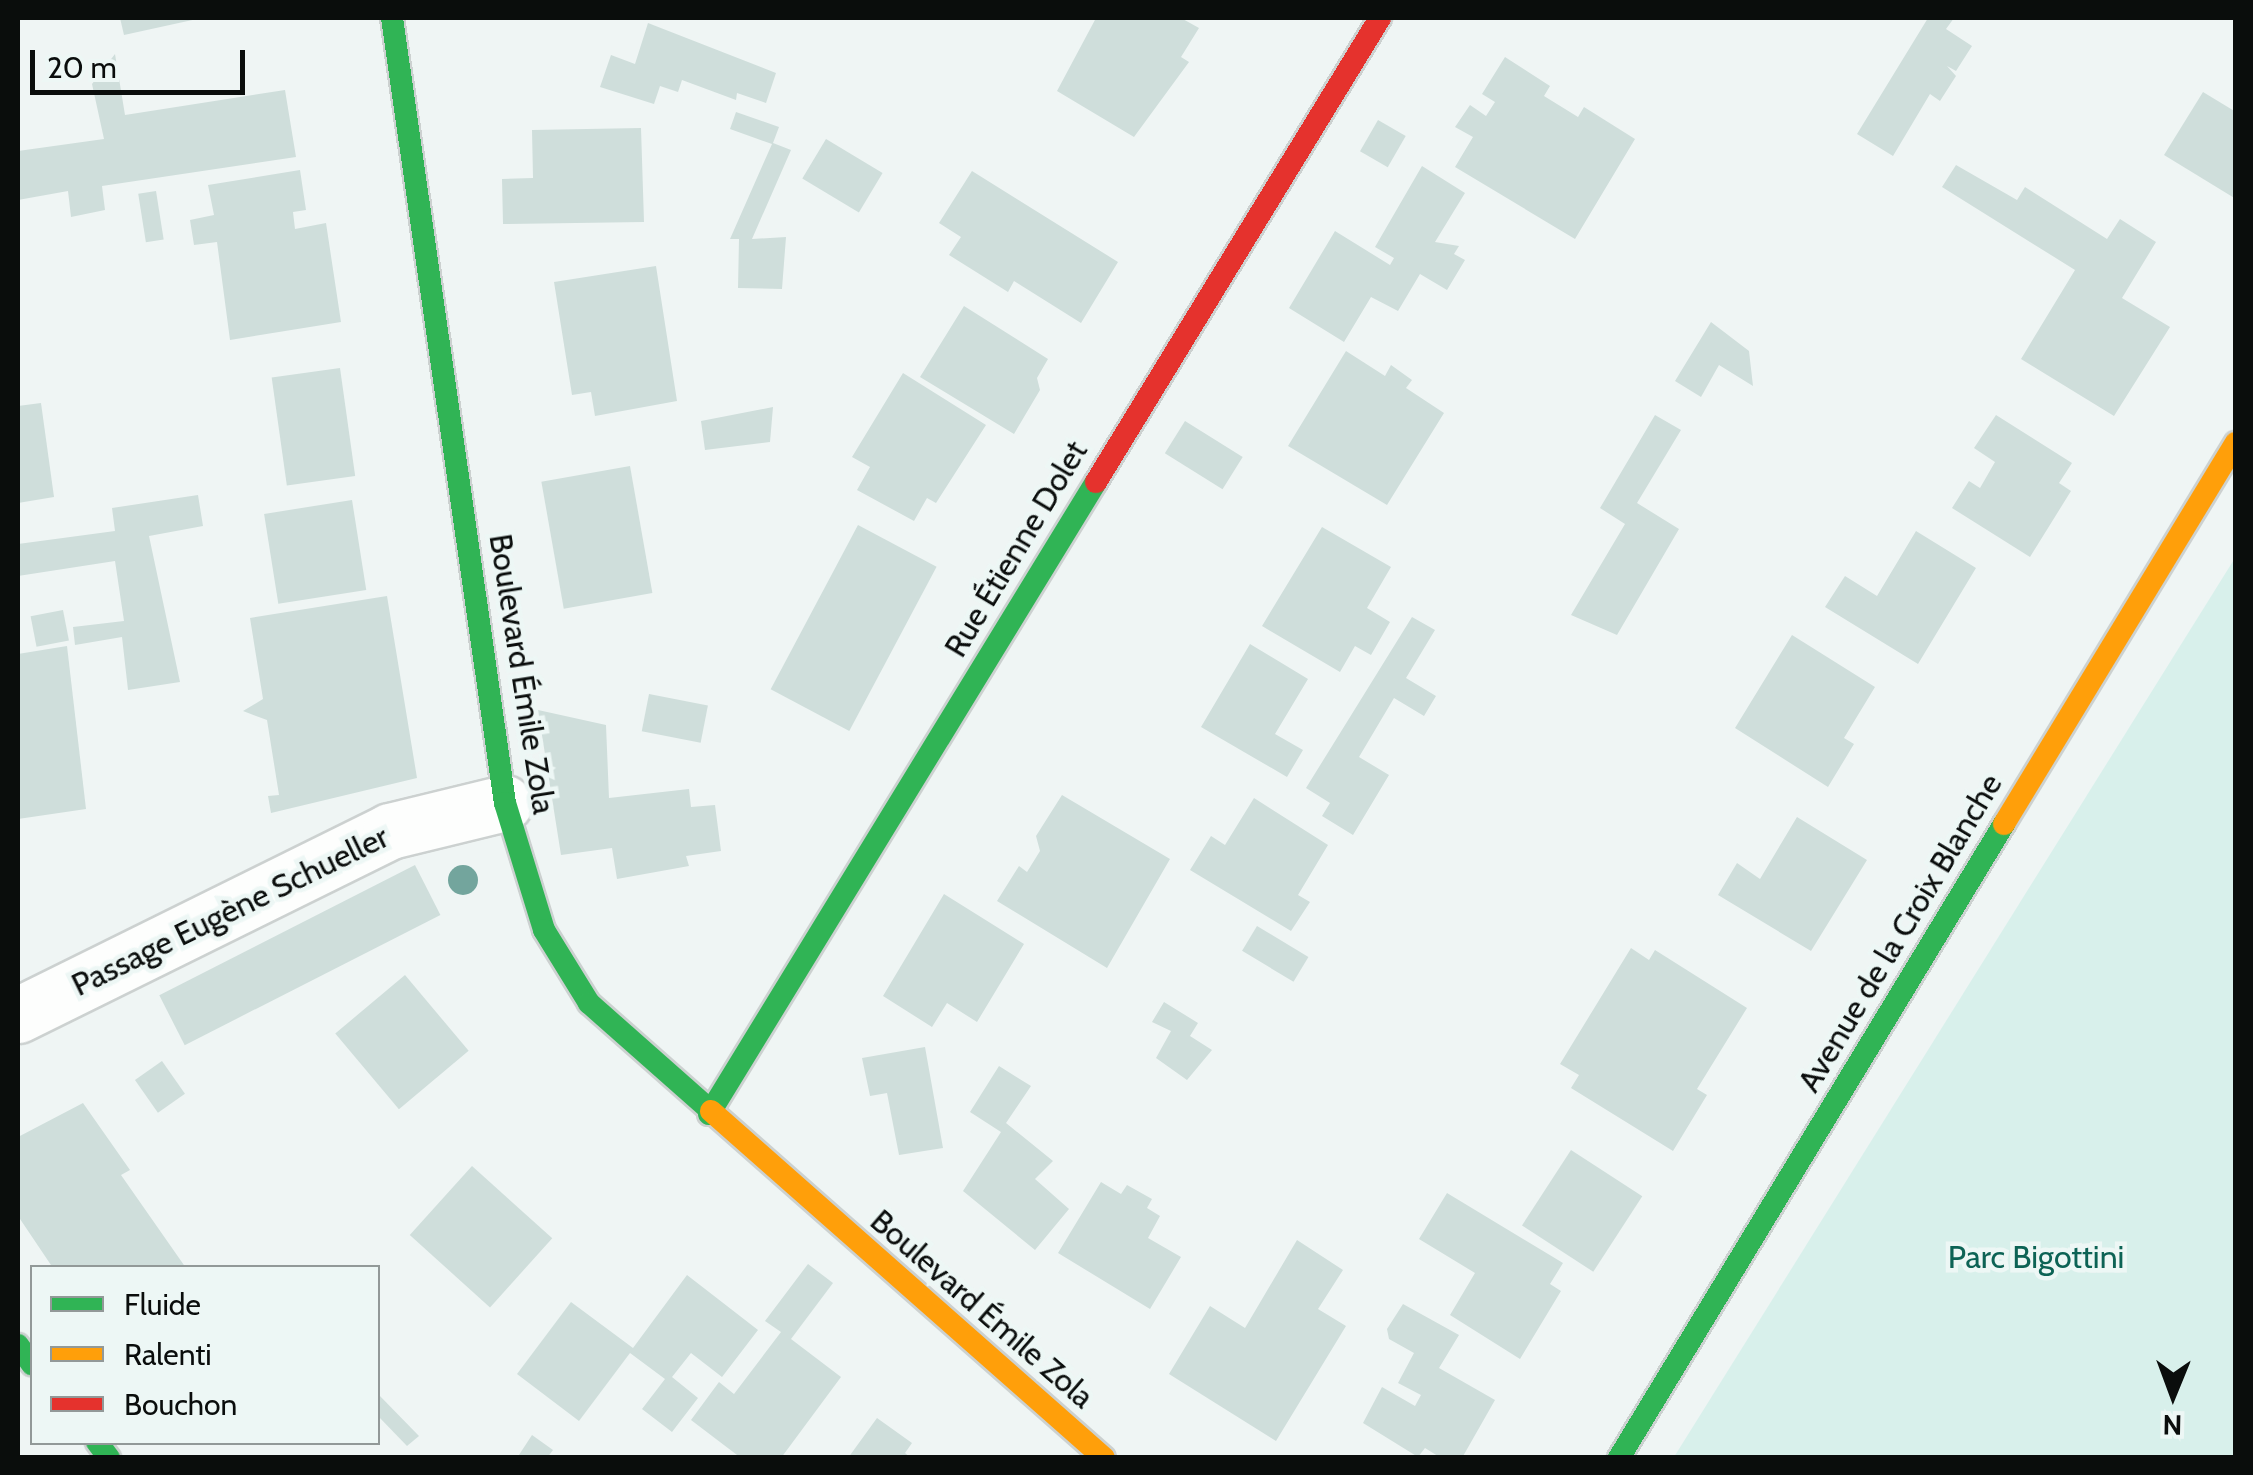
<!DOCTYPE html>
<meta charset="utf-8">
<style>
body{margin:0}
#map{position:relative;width:2253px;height:1475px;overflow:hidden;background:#eff5f4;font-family:Cabin,sans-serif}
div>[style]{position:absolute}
.green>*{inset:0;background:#d8f0eb}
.building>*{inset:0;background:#cfdedb;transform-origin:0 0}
.roads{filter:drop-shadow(2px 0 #ccd1d0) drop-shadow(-2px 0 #ccd1d0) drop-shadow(0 2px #ccd1d0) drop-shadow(0 -2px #ccd1d0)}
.street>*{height:55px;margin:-27.5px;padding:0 27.5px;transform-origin:27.5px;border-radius:27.5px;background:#fdfefd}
.fast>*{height:22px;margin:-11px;padding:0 11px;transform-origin:11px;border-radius:11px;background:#30b455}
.slow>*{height:22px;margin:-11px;padding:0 11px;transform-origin:11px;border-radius:11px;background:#ff9f0a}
.jam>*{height:22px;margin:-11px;padding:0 11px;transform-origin:11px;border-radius:11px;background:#e5322d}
.trees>*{width:30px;height:30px;margin:-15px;border-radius:50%;background:#73a59d}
span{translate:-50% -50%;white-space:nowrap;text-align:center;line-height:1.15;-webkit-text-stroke:9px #edf7f5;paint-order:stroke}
.street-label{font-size:32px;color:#0a0d0c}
.park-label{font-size:32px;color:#0d6355}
.frame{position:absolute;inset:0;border:20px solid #0a0d0c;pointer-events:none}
.legend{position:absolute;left:30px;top:1265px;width:350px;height:180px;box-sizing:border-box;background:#edf7f5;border:2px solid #929998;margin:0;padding:12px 18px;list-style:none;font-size:30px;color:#0a0d0c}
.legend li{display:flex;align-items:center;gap:20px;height:50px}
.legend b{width:50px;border:2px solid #929998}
.north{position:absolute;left:2123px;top:1345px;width:100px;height:100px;-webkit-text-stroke:8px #edf7f5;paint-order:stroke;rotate:181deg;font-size:28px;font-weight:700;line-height:40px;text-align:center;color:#0a0d0c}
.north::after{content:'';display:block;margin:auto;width:35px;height:45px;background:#0a0d0c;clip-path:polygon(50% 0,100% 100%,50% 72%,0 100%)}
.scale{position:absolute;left:30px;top:50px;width:215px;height:45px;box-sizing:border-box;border:5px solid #0a0d0c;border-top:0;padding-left:12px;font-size:30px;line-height:35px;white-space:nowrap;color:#0a0d0c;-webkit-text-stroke:8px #edf7f5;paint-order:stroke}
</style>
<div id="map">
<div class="green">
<div style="clip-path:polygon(2235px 558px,2235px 1457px,1674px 1457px)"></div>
</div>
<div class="building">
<div style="clip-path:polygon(120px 18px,196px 18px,197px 19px,124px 35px)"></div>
<div style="clip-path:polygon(1096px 18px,1181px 18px,1199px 28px,1181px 57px,1189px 62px,1134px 137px,1057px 91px)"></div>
<div style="clip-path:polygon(1928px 18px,1954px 18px,1946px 29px,1972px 46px,1956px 71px,1947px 66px,1956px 76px,1940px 101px,1930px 94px,1893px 156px,1857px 134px)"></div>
<div style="clip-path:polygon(648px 23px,776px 73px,766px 103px,737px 93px,736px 100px,682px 80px,678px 92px,660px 86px,654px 104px,600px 87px,611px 55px,635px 64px)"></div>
<div style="clip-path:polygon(115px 54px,125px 115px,285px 90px,296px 157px,102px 186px,105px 210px,71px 217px,68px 191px,18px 200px,18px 151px,104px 139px,92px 84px)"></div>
<div style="clip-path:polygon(1505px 57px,1550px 86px,1544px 96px,1578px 117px,1584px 107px,1635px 139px,1575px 239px,1455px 167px,1473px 137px,1455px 127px,1470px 105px,1486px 116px,1495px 102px,1482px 94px)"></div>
<div style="clip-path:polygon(2203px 92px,2236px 112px,2236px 199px,2164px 155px)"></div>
<div style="clip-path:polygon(736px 112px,779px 127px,773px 143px,791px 150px,752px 239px,786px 237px,782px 289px,738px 288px,739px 239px,730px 239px,772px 144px,730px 129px)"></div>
<div style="left:1378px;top:120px;width:32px;height:36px;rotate:30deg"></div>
<div style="clip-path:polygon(641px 128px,644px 222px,503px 224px,502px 179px,533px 178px,532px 130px)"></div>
<div style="left:826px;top:139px;width:66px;height:46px;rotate:31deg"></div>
<div style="clip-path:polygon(1956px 165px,2017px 200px,2025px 187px,2107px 239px,2120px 219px,2156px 242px,2122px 298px,2170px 327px,2114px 416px,2021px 359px,2075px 270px,1942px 187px)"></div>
<div style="clip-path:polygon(1422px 166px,1465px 193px,1435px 242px,1459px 246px,1454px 254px,1465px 260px,1447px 290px,1420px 274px,1398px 311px,1371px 297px,1344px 342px,1289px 308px,1335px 231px,1390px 265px,1394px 258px,1375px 247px)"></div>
<div style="clip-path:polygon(300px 170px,306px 210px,293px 212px,295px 229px,326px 223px,341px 322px,230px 340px,217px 242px,194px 245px,190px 220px,214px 215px,208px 185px)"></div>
<div style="clip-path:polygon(972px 171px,1118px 262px,1081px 323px,1014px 281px,1008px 292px,949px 255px,961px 237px,939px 223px)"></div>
<div style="left:156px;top:191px;width:49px;height:18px;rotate:81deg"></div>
<div style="clip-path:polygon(656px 266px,677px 401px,595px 416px,591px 392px,572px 395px,554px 282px)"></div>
<div style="clip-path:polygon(964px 306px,1048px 359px,1037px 378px,1040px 390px,1014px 434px,920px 377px)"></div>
<div style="clip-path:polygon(1711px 322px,1749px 351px,1753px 386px,1719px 365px,1701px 397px,1675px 381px)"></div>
<div style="clip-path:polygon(1346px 351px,1385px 376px,1391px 365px,1412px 380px,1406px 388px,1444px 413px,1387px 505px,1288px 446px)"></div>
<div style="left:340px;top:368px;width:109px;height:69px;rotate:82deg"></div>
<div style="clip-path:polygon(903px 373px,986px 425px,936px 503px,927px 498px,914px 521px,857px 490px,870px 467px,852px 457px)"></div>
<div style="clip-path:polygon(41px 403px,54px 497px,18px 503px,18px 406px)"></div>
<div style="clip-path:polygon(773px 407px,770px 442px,705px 450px,701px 421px)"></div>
<div style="clip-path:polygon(1655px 415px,1681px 430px,1637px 503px,1679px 529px,1617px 635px,1571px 615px,1625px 524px,1600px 508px)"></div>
<div style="clip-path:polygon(1996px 415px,2072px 463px,2059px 483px,2071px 491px,2030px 557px,1952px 508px,1969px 481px,1980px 488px,1995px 462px,1974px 448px)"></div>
<div style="left:1185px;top:421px;width:68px;height:38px;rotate:32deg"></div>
<div style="left:630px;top:466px;width:129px;height:90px;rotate:80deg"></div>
<div style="clip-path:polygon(198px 495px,203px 526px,149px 536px,180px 682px,128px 690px,122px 637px,75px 645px,73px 627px,124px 621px,115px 561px,18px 576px,18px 544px,115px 531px,112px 508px)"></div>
<div style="left:352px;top:500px;width:91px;height:89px;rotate:81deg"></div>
<div style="left:858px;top:525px;width:89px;height:186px;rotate:28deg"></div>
<div style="clip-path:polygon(1322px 527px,1391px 567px,1367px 608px,1390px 622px,1371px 655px,1355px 646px,1340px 672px,1262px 626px)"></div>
<div style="clip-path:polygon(1916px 531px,1976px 568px,1918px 664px,1825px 607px,1845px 576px,1877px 596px)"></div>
<div style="clip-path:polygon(387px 596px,417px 778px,271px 813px,268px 796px,279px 795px,267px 720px,243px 711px,263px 699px,250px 618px)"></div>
<div style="left:63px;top:610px;width:31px;height:33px;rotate:79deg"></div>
<div style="clip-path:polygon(1412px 617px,1435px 630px,1406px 678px,1436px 696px,1424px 716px,1394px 698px,1359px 757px,1389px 775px,1353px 835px,1322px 816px,1330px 803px,1306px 788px)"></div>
<div style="clip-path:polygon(1792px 635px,1875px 687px,1844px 738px,1854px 744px,1828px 787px,1735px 728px)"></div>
<div style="clip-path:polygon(1250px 644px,1308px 679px,1275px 734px,1303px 750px,1287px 777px,1201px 727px)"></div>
<div style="clip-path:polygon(67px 646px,86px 809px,18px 819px,18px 654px)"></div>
<div style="left:649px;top:694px;width:60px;height:38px;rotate:11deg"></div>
<div style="clip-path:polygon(538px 710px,606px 725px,609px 798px,689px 789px,691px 807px,715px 805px,721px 851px,686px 856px,689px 866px,617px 879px,612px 848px,561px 855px)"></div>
<div style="clip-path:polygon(1062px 795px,1170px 859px,1107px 968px,997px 901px,1019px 866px,1027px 872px,1040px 851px,1036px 836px)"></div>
<div style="clip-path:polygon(1254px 798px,1328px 845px,1298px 895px,1310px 902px,1291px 931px,1190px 870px,1211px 836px,1225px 845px)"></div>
<div style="clip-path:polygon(1797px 817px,1867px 860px,1811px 951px,1718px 895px,1737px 863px,1760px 879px)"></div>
<div style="left:415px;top:865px;width:56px;height:287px;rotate:63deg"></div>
<div style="clip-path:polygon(944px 894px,1024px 944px,977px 1022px,947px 1003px,932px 1027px,883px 996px)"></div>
<div style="left:1257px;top:926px;width:60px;height:29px;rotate:31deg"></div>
<div style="clip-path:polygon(1631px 948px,1649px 960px,1655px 950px,1747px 1008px,1697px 1089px,1707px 1095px,1673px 1151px,1571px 1088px,1579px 1075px,1560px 1064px)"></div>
<div style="left:405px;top:975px;width:99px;height:91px;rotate:50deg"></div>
<div style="clip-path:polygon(1164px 1002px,1198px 1023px,1190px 1036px,1212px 1050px,1187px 1080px,1156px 1058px,1171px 1031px,1152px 1022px)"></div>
<div style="clip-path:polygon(925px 1047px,943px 1148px,899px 1155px,887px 1093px,870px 1096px,862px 1058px)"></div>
<div style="left:162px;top:1061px;width:40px;height:33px;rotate:55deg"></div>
<div style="clip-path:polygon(999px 1066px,1031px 1086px,1006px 1123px,1053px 1161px,1035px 1179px,1069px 1209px,1035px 1250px,963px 1191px,1001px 1132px,970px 1112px)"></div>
<div style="clip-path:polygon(83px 1103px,130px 1170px,121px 1175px,186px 1268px,53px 1268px,18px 1216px,18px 1137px)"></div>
<div style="left:1571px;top:1150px;width:85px;height:90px;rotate:33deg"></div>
<div style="left:472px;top:1166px;width:108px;height:93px;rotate:42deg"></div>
<div style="clip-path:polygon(1101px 1182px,1121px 1194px,1127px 1185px,1152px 1199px,1147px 1208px,1160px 1216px,1148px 1238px,1181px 1257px,1150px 1309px,1058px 1253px)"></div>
<div style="clip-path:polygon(1447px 1193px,1563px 1263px,1550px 1284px,1561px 1291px,1520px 1359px,1450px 1315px,1475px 1273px,1419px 1239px)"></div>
<div style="clip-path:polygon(1297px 1240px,1343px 1270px,1318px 1309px,1346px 1326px,1276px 1441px,1169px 1374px,1210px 1306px,1245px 1328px)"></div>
<div style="clip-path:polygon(808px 1264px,833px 1283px,791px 1339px,841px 1377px,781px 1458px,741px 1458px,691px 1420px,719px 1382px,734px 1394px,781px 1332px,765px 1321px)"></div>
<div style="clip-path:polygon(687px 1275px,758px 1330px,722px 1377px,691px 1353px,672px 1377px,698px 1398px,672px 1432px,642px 1409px,665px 1379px,630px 1353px,579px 1421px,517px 1374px,571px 1302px,633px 1348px)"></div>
<div style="clip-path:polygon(1403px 1304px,1459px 1335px,1439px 1368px,1495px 1400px,1462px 1458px,1441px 1458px,1425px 1448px,1418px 1457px,1363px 1423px,1382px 1387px,1415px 1406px,1421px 1395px,1398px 1383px,1414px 1353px,1389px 1339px,1387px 1329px)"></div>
<div style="clip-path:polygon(378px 1394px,419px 1436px,407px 1446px,378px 1416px)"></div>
<div style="clip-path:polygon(877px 1418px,912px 1443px,905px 1453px,911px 1458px,848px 1458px)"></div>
<div style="clip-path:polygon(532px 1435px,553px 1450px,547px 1458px,517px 1458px)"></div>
</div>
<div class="roads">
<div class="street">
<div style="left:18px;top:1015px;width:415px;rotate:-26.3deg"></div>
<div style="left:390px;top:831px;width:118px;rotate:-13.7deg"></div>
</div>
<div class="fast">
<div style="left:392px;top:18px;width:793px;rotate:81.81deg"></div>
<div style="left:505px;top:803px;width:133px;rotate:72.9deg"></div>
<div style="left:544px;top:930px;width:86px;rotate:58.3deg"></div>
<div style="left:589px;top:1003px;width:163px;rotate:41.5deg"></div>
<div style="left:709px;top:1114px;width:741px;rotate:-58.52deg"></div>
<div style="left:18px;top:1345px;width:24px;rotate:54deg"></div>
<div style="left:97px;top:1442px;width:20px;rotate:53deg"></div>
<div style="left:1619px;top:1458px;width:742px;rotate:-58.73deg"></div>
</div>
<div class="slow">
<div style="left:2004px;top:824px;width:446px;rotate:-58.7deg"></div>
<div style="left:711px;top:1111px;width:524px;rotate:41.44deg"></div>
</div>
<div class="jam">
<div style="left:1096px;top:482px;width:544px;rotate:-58.53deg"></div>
</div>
</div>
<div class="trees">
<div style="left:463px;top:880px"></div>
</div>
<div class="street-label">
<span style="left:1016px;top:549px;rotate:-59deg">Rue Étienne Dolet</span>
<span style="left:522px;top:674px;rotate:81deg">Boulevard Émile Zola</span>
<span style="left:230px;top:911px;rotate:-26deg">Passage Eugène Schueller</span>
<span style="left:1900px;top:933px;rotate:-59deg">Avenue de la Croix Blanche</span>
<span style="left:982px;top:1309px;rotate:41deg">Boulevard Émile Zola</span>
</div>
<div class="park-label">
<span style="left:2036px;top:1257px">Parc Bigottini</span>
</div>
<div class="frame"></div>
<ul class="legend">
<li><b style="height:12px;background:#30b455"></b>Fluide</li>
<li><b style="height:12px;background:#ff9f0a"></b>Ralenti</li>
<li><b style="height:12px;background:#e5322d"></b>Bouchon</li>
</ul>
<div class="north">N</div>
<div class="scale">20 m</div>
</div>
